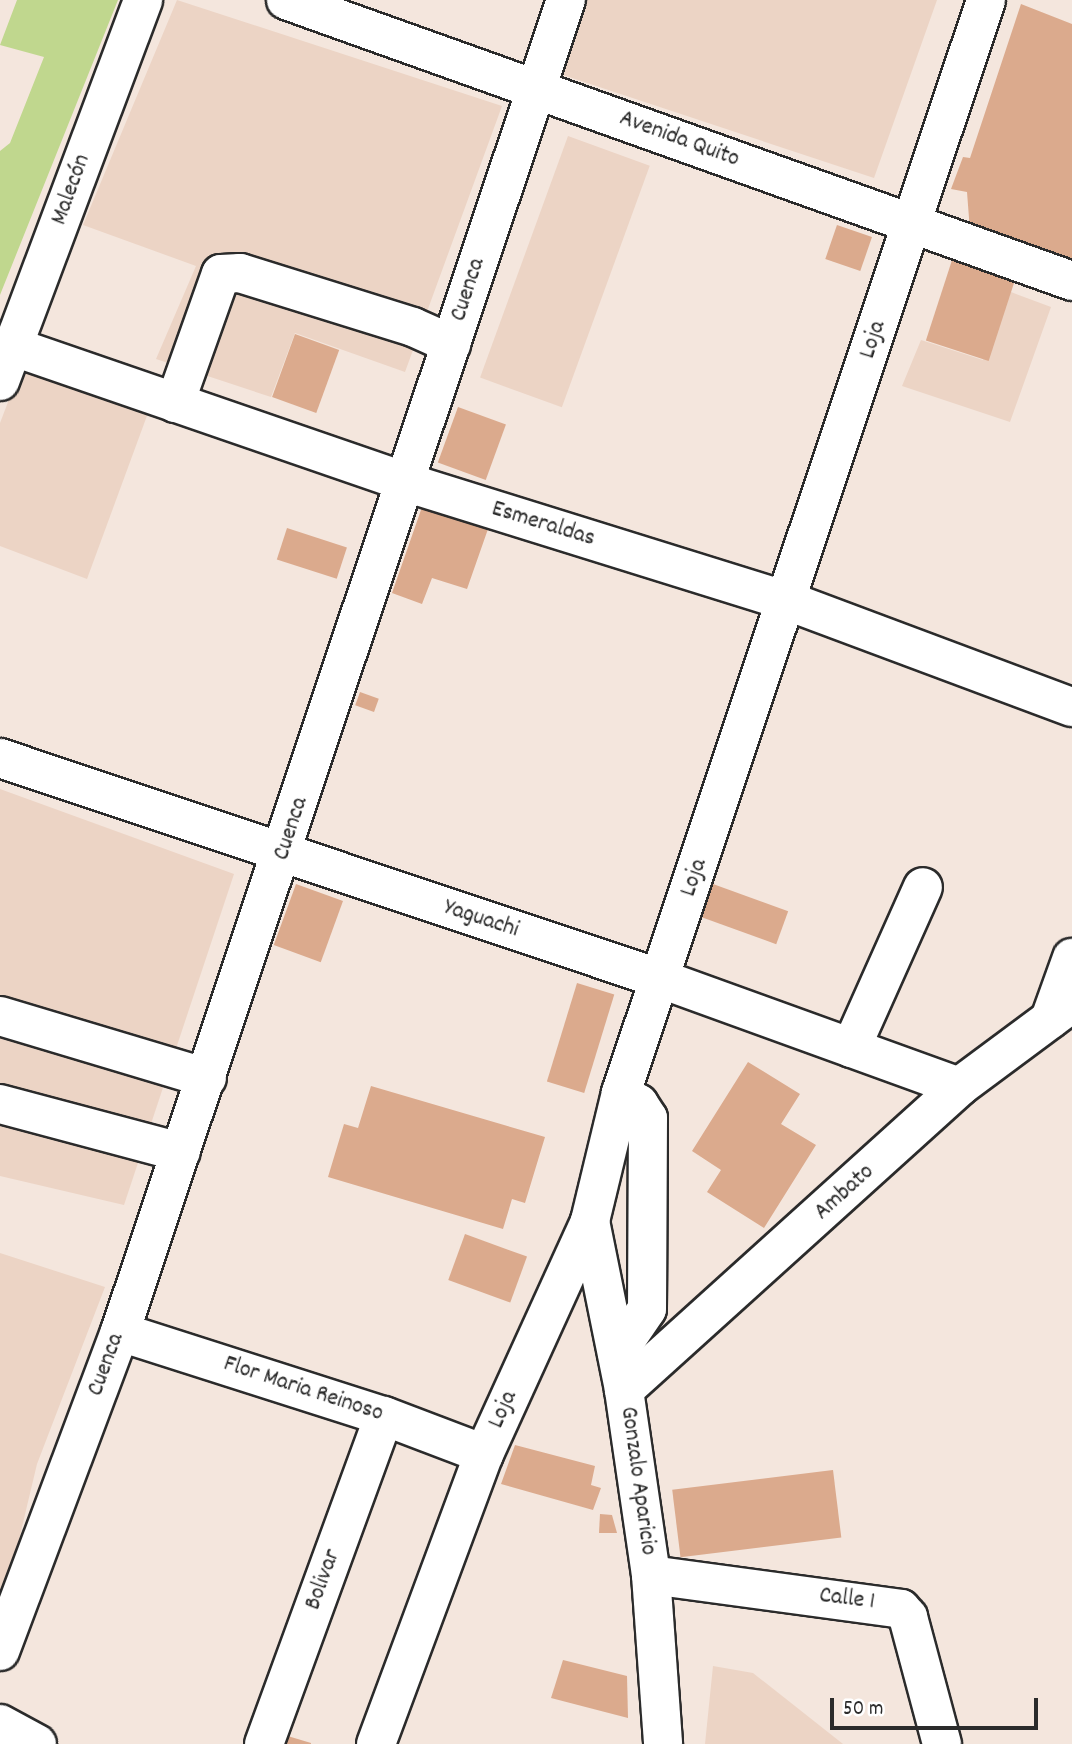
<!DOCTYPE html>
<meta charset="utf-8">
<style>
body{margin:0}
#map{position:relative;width:1072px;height:1744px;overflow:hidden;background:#f4e6dd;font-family:Dekko,sans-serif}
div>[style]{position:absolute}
.built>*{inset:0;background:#ecd4c5;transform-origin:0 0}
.green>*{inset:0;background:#c0d78e}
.building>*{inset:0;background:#dbaa8d;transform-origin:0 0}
.roads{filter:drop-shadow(2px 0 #2b2b2b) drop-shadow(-2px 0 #2b2b2b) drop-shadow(0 2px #2b2b2b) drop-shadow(0 -2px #2b2b2b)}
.minor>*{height:38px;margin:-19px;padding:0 19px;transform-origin:19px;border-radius:19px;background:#fff}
span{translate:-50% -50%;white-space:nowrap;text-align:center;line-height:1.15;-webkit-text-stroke:7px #fff;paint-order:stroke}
.street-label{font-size:24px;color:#2b2b2b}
.scale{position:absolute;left:830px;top:1698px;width:208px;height:32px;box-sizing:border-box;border:4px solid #2b2b2b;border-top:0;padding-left:9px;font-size:21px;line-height:24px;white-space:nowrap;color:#2b2b2b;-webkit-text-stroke:5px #fff;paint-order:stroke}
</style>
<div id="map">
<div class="built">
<div style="clip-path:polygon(177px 0,502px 106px,405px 372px,295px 333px,271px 397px,156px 359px,196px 266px,83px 225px)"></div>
<div style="clip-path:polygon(587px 0,937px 0,874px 178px,560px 74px)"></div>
<div style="left:568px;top:136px;width:87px;height:257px;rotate:20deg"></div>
<div style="clip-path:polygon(1011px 292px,1051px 307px,1010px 422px,902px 386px,921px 340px,983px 360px)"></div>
<div style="clip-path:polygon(21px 368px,148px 413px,87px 579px,0 546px,0 423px)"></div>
<div style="clip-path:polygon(0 789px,234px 874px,124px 1205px,0 1176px)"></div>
<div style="clip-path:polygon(0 1253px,105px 1287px,37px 1464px,17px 1548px,0 1592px)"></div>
<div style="clip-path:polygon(713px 1666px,753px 1673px,843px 1744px,705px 1744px)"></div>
</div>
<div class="green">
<div style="clip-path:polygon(17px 0,118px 0,0 295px,0 151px,10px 143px,44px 57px,0 45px)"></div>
</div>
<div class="building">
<div style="clip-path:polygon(1021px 4px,1072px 24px,1072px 263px,970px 231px,967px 192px,951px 189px,963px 157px,970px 158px)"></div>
<div style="left:837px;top:225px;width:37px;height:36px;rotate:19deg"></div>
<div style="left:954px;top:254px;width:66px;height:91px;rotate:18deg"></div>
<div style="left:295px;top:334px;width:47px;height:67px;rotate:20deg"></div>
<div style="left:458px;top:407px;width:51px;height:59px;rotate:20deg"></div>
<div style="clip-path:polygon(422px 507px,488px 529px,467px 589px,432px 578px,422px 604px,392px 593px)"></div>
<div style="left:287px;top:528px;width:63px;height:33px;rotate:18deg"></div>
<div style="left:360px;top:692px;width:20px;height:14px;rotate:20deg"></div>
<div style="left:296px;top:884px;width:50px;height:65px;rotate:20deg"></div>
<div style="left:713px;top:884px;width:80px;height:35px;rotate:20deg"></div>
<div style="left:577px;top:983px;width:39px;height:103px;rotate:17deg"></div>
<div style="clip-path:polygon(748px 1062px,800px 1094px,781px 1124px,816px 1145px,764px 1228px,707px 1192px,721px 1170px,692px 1151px)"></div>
<div style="clip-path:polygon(371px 1086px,545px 1137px,525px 1203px,512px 1199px,503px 1229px,328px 1177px,344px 1124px,358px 1128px)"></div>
<div style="left:465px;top:1234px;width:66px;height:49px;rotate:20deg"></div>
<div style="clip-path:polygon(515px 1445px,595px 1466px,591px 1485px,601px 1488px,593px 1510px,501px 1484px)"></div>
<div style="left:833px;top:1470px;width:68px;height:162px;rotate:83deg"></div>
<div style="clip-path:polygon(600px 1514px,612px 1515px,617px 1533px,599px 1533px)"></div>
<div style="clip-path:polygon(563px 1660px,627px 1676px,628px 1718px,551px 1698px)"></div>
<div style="clip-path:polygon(281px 1734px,311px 1743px,311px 1744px,278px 1744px)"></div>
</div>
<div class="roads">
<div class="minor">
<div style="left:286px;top:0;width:835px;rotate:19.67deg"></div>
<div style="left:14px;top:347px;width:414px;rotate:19deg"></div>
<div style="left:405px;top:482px;width:401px;rotate:17.3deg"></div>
<div style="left:788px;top:601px;width:303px;rotate:20.5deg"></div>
<div style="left:0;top:381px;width:407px;rotate:-69.4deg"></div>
<div style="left:175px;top:403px;width:137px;rotate:-70.4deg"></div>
<div style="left:221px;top:274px;width:19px;rotate:-3deg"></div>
<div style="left:240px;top:273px;width:181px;rotate:17.3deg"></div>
<div style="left:413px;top:327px;width:42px;rotate:24.1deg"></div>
<div style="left:0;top:758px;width:697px;rotate:18.49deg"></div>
<div style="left:661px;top:979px;width:317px;rotate:19.9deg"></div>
<div style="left:0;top:1016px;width:216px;rotate:16.7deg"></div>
<div style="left:1050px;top:1019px;width:65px;rotate:-70.2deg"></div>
<div style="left:851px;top:1048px;width:176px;rotate:-65.9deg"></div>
<div style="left:0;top:1104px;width:187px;rotate:14.9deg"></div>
<div style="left:590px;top:1221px;width:172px;rotate:78.6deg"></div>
<div style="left:624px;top:1390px;width:187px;rotate:81.7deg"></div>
<div style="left:651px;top:1575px;width:169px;rotate:85.9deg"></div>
<div style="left:120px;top:1332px;width:277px;rotate:17.7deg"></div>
<div style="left:384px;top:1416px;width:107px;rotate:20.8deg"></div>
<div style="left:617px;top:1353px;width:53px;rotate:-55.7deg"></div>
<div style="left:647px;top:1309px;width:191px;rotate:-89.7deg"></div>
<div style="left:648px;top:1118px;width:17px;rotate:-123deg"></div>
<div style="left:639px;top:1104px;width:21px;rotate:-149deg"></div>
<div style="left:624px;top:1390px;width:452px;rotate:-42.1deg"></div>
<div style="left:959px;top:1087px;width:141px;rotate:-36.6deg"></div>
<div style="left:651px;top:1575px;width:252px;rotate:7.7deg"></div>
<div style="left:901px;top:1609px;width:11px;rotate:49deg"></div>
<div style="left:908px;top:1617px;width:131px;rotate:75deg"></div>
<div style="left:0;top:1651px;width:341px;rotate:-69.4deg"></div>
<div style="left:120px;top:1332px;width:1405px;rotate:-71.49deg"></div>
<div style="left:0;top:1724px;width:42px;rotate:28.4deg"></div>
<div style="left:264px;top:1744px;width:349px;rotate:-69.9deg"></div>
<div style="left:376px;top:1744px;width:309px;rotate:-69.6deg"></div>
<div style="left:484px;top:1454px;width:256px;rotate:-65.5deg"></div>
<div style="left:590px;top:1221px;width:132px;rotate:-76.4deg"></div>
<div style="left:621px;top:1093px;width:1152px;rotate:-71.53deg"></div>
</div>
</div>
<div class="street-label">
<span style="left:679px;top:140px;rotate:20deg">Avenida Quito</span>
<span style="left:72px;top:190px;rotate:-70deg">Malecón</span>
<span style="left:469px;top:290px;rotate:-72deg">Cuenca</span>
<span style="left:874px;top:340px;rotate:-72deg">Loja</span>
<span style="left:543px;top:525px;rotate:17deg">Esmeraldas</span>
<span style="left:292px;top:829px;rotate:-72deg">Cuenca</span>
<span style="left:695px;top:878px;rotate:-71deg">Loja</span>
<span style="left:481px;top:920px;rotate:18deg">Yaguachi</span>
<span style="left:845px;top:1193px;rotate:-42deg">Ambato</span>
<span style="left:107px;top:1365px;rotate:-70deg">Cuenca</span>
<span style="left:303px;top:1390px;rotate:18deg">Flor Maria Reinoso</span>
<span style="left:504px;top:1410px;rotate:-66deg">Loja</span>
<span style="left:637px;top:1481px;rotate:82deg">Gonzalo Aparicio</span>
<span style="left:324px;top:1580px;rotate:-70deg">Bolivar</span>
<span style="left:847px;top:1600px;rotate:7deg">Calle 1</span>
</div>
<div class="scale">50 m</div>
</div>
